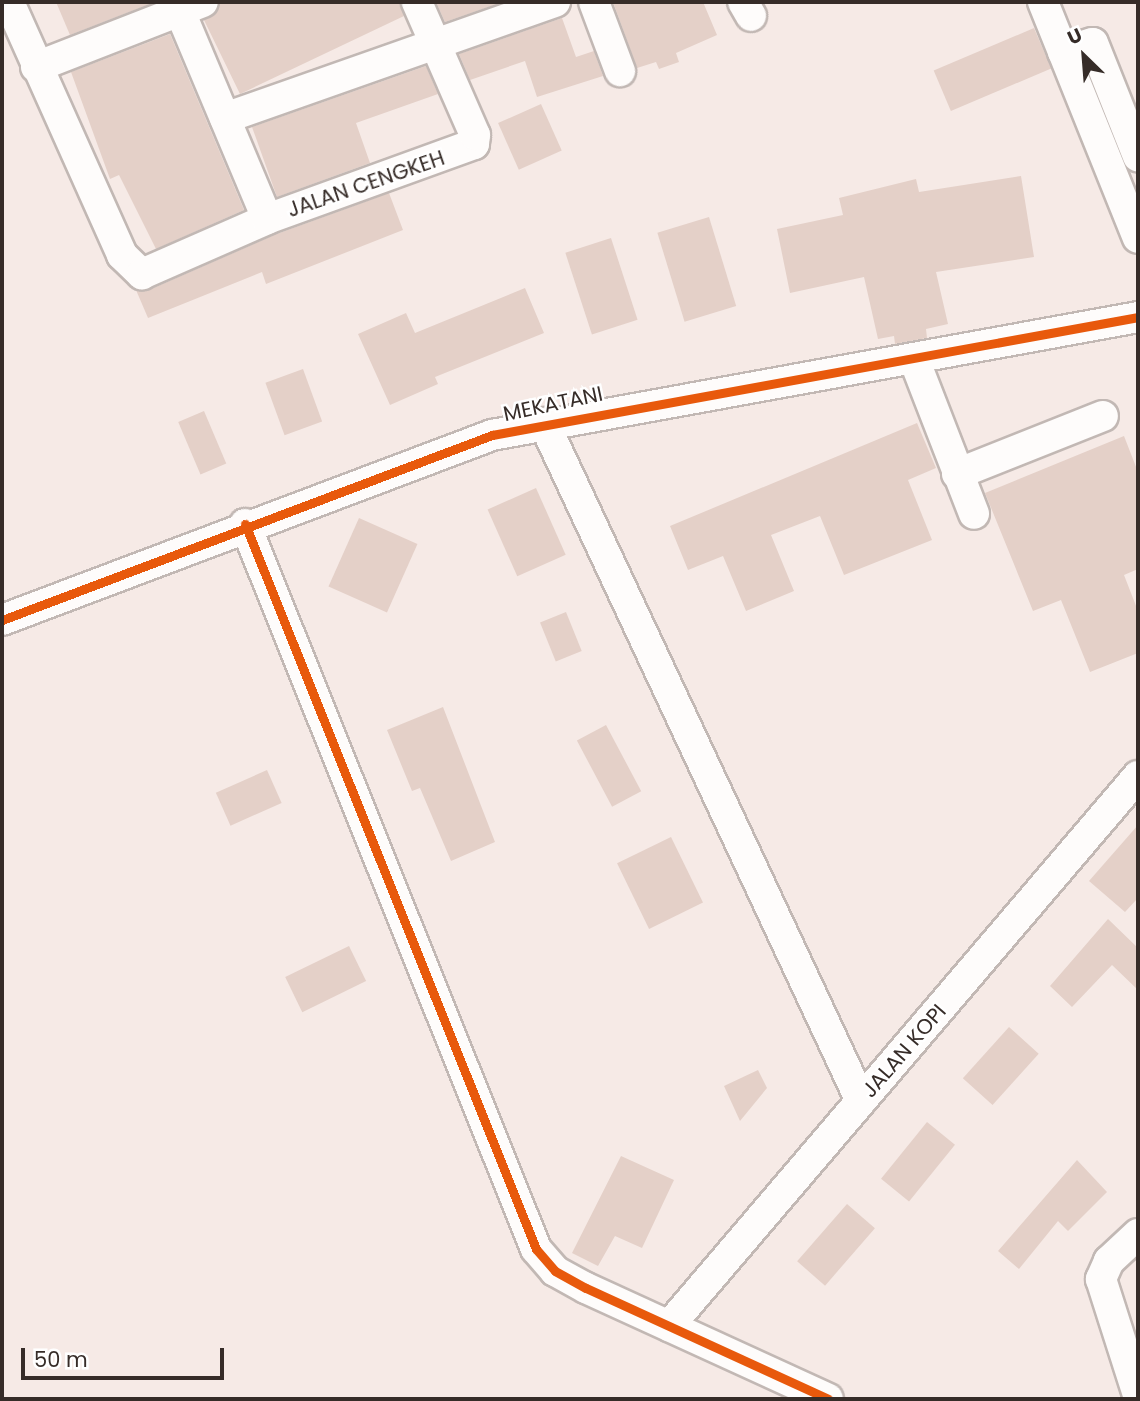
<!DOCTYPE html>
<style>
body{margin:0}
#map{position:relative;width:1140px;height:1401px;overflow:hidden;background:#f6eae6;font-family:Poppins,sans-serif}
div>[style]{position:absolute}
.building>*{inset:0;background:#e4d0c8;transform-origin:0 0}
.roads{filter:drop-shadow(2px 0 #c2b8b4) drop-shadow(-2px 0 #c2b8b4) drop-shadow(0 2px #c2b8b4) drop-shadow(0 -2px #c2b8b4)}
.minor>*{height:30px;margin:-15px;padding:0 15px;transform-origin:15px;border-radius:15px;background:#fefcfb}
.cycleway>*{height:9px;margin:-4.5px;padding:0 4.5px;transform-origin:4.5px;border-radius:4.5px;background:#e8590c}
span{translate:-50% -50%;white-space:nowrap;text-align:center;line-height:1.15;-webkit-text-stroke:5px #fff;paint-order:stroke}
.street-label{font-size:21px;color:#362c28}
.frame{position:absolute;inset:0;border:4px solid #362c28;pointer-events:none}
.north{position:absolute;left:1049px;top:21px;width:70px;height:70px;-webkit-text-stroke:5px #fff;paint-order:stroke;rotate:335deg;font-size:19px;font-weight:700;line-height:28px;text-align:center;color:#362c28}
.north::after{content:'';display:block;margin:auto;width:24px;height:32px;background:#362c28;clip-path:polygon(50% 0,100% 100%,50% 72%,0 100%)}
.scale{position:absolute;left:21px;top:1348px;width:203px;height:32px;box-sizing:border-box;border:4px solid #362c28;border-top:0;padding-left:9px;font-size:21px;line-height:24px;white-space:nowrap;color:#362c28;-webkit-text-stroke:5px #fff;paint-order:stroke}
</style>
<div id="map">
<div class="building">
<div style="clip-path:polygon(56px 2px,155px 2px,70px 35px)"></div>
<div style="clip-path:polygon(220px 2px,400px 2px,404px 16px,240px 94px,204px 20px,216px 13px)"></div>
<div style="clip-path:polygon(436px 2px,503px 2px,445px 22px)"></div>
<div style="clip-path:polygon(613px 2px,703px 2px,717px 35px,676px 53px,679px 62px,659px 69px,656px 62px,637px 68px)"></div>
<div style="clip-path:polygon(562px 18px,576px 57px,594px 51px,603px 76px,537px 97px,525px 61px,470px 80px,459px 54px)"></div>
<div style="left:1034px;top:28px;width:44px;height:109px;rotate:67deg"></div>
<div style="clip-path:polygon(170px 34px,244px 210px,156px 249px,119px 175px,110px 179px,71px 72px)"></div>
<div style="clip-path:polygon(426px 66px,438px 94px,356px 123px,370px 163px,277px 197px,252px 127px)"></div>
<div style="left:541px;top:104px;width:51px;height:47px;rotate:66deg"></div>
<div style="clip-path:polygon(1021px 176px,1034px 257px,936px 272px,948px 324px,926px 329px,927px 338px,895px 344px,894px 336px,878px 339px,864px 277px,790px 293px,777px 229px,843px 215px,839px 198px,916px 179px,919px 192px)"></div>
<div style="clip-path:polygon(389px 193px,403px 230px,266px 284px,262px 272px,148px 318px,136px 290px,149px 290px,274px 235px)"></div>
<div style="left:709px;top:217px;width:93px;height:54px;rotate:73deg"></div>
<div style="left:611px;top:238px;width:86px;height:48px;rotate:72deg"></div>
<div style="clip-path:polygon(525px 288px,544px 333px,435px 377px,438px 384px,390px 405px,358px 334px,406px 313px,415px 333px)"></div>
<div style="left:303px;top:369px;width:56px;height:40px;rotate:70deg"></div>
<div style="left:204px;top:411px;width:57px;height:28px;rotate:67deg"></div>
<div style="clip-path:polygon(917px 423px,936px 468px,908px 480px,932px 540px,844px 575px,820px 516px,771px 535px,794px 591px,746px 611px,723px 556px,688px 570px,670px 526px)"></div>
<div style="clip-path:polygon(1124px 436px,1138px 472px,1138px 569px,1124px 575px,1138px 611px,1138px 653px,1090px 672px,1061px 600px,1033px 611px,985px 493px)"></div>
<div style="left:536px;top:488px;width:73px;height:53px;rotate:66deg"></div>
<div style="left:359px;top:518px;width:64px;height:75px;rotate:24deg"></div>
<div style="left:566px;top:612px;width:42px;height:28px;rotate:68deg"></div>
<div style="clip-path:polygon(443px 707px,495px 842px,451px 861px,420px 788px,412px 791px,387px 730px)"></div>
<div style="left:606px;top:725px;width:75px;height:33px;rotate:62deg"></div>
<div style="left:267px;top:770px;width:36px;height:56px;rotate:66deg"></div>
<div style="clip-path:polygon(1138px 825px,1138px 898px,1125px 912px,1089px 881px)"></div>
<div style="left:671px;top:837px;width:73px;height:60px;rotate:64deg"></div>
<div style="clip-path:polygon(1108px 919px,1138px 948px,1138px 990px,1112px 965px,1072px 1007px,1050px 986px)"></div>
<div style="left:349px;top:946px;width:39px;height:71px;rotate:64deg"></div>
<div style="left:1009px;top:1027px;width:40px;height:69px;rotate:42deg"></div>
<div style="clip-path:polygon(758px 1070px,767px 1088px,740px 1121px,724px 1086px)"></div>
<div style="left:927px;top:1122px;width:36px;height:73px;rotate:39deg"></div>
<div style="clip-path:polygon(621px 1156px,674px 1180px,642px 1248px,615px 1236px,598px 1266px,572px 1253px)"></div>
<div style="clip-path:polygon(1077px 1160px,1107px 1192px,1068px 1231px,1058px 1221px,1019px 1269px,998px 1251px)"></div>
<div style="left:847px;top:1204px;width:37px;height:76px;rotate:41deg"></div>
</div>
<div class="roads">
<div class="minor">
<div style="left:9px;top:2px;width:277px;rotate:65.9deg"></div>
<div style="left:122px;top:255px;width:28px;rotate:44deg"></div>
<div style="left:142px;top:274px;width:137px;rotate:-23.7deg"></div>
<div style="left:267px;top:219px;width:220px;rotate:-19.9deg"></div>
<div style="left:474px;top:144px;width:9px;rotate:-84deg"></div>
<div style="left:475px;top:135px;width:145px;rotate:-113.6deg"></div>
<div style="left:176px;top:2px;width:235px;rotate:67.2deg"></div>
<div style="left:594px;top:2px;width:74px;rotate:69.4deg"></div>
<div style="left:743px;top:2px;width:16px;rotate:60deg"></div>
<div style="left:1043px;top:2px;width:254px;rotate:68.1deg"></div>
<div style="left:1063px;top:52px;width:31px;rotate:-17deg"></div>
<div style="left:1093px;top:43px;width:122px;rotate:68.3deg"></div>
<div style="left:36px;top:67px;width:179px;rotate:-21.3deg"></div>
<div style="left:225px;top:118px;width:350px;rotate:-19.4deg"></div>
<div style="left:914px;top:359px;width:166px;rotate:68.8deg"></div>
<div style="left:544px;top:423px;width:748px;rotate:64.94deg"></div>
<div style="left:957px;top:474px;width:157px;rotate:-21.7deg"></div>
<div style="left:245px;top:524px;width:781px;rotate:68.13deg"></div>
<div style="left:536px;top:1249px;width:29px;rotate:49deg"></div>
<div style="left:555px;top:1271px;width:35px;rotate:29deg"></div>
<div style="left:586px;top:1288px;width:266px;rotate:24.6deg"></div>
<div style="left:2px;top:620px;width:524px;rotate:-20.68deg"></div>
<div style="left:492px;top:435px;width:657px;rotate:-10.35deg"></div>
<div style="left:1138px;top:1234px;width:40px;rotate:137deg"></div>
<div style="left:1109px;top:1261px;width:20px;rotate:114deg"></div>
<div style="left:1101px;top:1279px;width:122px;rotate:72.3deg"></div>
<div style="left:669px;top:1326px;width:723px;rotate:-49.54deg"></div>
</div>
</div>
<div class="cycleway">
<div style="left:245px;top:524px;width:781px;rotate:68.13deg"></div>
<div style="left:536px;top:1249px;width:29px;rotate:49deg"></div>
<div style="left:555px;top:1271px;width:35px;rotate:29deg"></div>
<div style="left:586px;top:1288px;width:266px;rotate:24.6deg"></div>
<div style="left:2px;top:620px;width:524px;rotate:-20.68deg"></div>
<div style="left:492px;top:435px;width:657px;rotate:-10.35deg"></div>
</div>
<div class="street-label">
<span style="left:366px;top:184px;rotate:-19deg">JALAN CENGKEH</span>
<span style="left:553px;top:404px;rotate:-12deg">MEKATANI</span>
<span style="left:904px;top:1051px;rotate:-49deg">JALAN KOPI</span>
</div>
<div class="frame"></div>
<div class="north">U</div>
<div class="scale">50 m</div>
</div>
